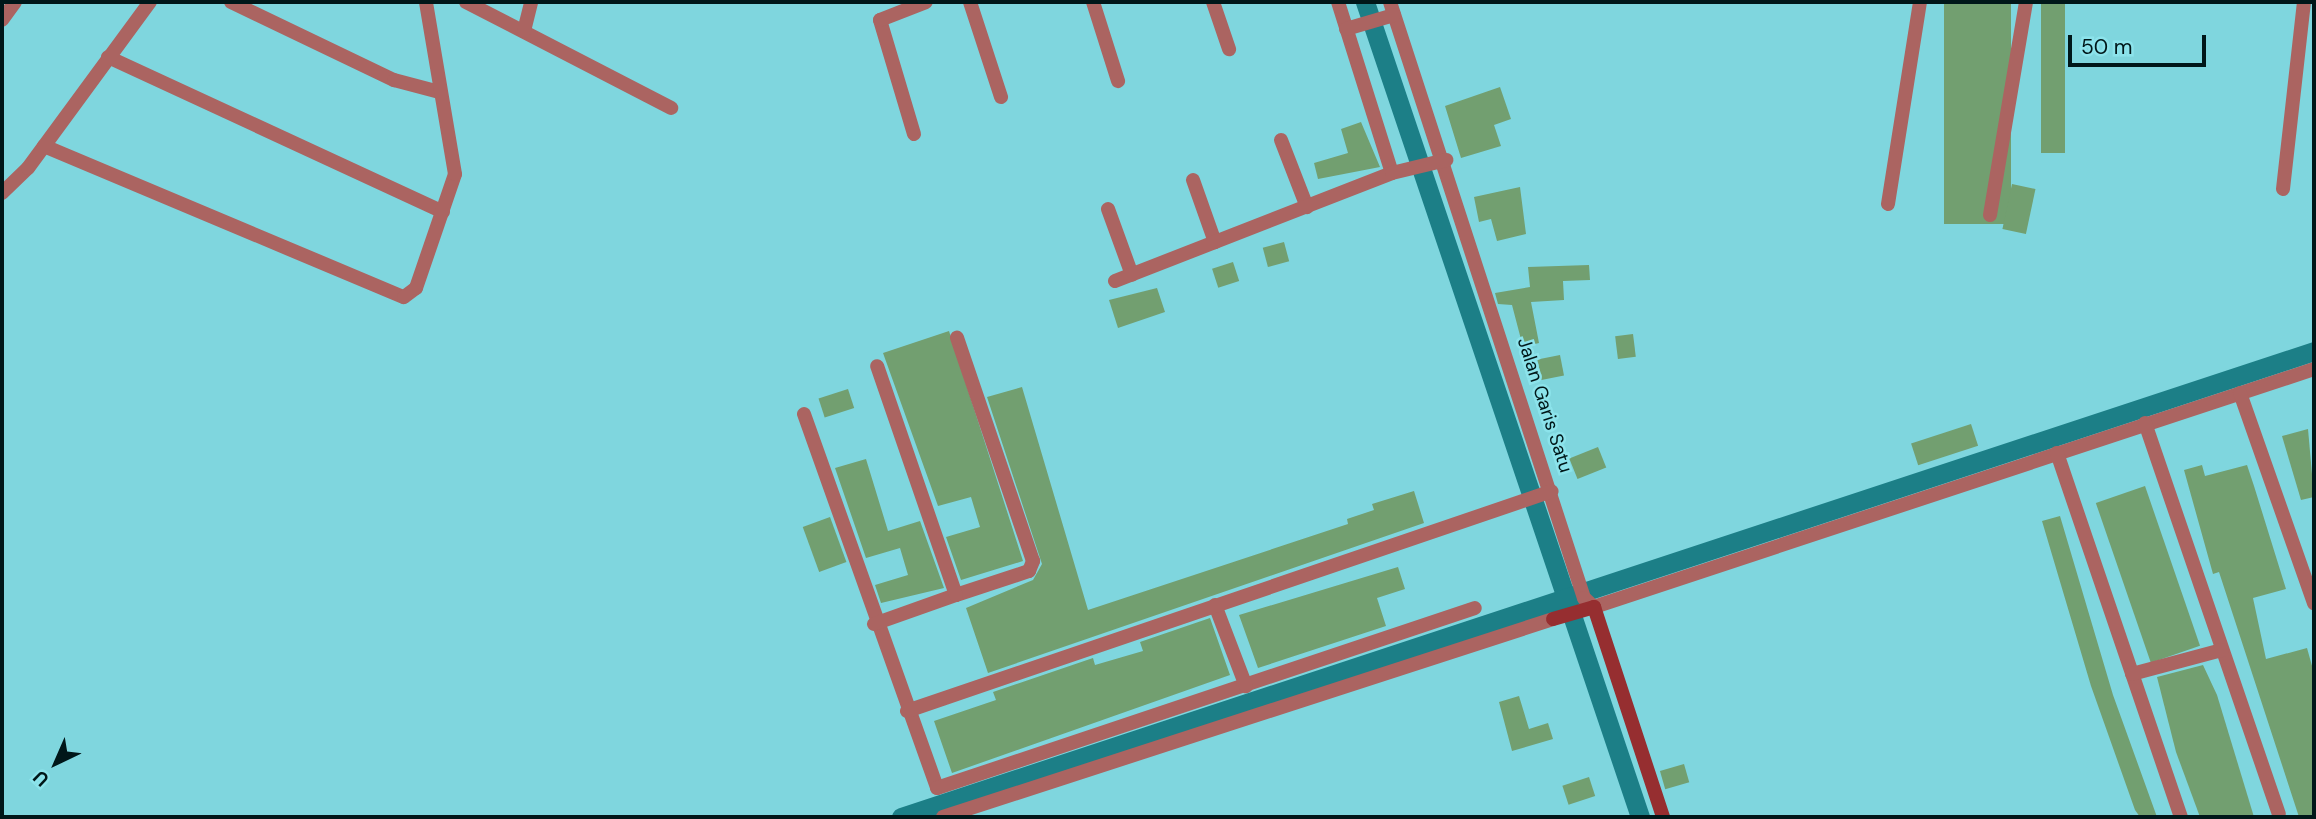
<!DOCTYPE html>
<style>
body{margin:0}
#map{position:relative;width:2316px;height:819px;overflow:hidden;background:#7fd6de;font-family:"DM Sans",sans-serif}
div>[style]{position:absolute}
.canal>*{height:19px;margin:-9.5px;padding:0 9.5px;transform-origin:9.5px;border-radius:9.5px;background:#1c7f87}
.building>*{inset:0;background:#729f70;transform-origin:0 0}
.street>*{height:14px;margin:-7px;padding:0 7px;transform-origin:7px;border-radius:7px;background:#ab6461}
.secondary>*{height:14px;margin:-7px;padding:0 7px;transform-origin:7px;border-radius:7px;background:#962e30}
span{translate:-50% -50%;white-space:nowrap;text-align:center;line-height:1.15;-webkit-text-stroke:5px #8ce3eb;paint-order:stroke}
.street-label{font-size:19px;color:#001719}
.frame{position:absolute;inset:0;border:4px solid #001719;pointer-events:none}
.north{position:absolute;left:21px;top:728px;width:70px;height:70px;-webkit-text-stroke:5px #8ce3eb;paint-order:stroke;rotate:224deg;font-size:19px;font-weight:700;line-height:28px;text-align:center;color:#001719}
.north::after{content:'';display:block;margin:auto;width:24px;height:32px;background:#001719;clip-path:polygon(50% 0,100% 100%,50% 72%,0 100%)}
.scale{position:absolute;left:2068px;top:35px;width:138px;height:32px;box-sizing:border-box;border:4px solid #001719;border-top:0;padding-left:9px;font-size:21px;line-height:24px;white-space:nowrap;color:#001719;-webkit-text-stroke:5px #8ce3eb;paint-order:stroke}
</style>
<div id="map">
<div class="canal">
<div style="left:1365px;top:2px;width:860px;rotate:71.35deg"></div>
<div style="left:901px;top:817px;width:1488px;rotate:-18.25deg"></div>
</div>
<div class="building">
<div style="left:1944px;top:2px;width:67px;height:222px"></div>
<div style="left:2041px;top:2px;width:24px;height:151px"></div>
<div style="clip-path:polygon(1500px 87px,1511px 119px,1494px 125px,1501px 146px,1461px 158px,1445px 106px)"></div>
<div style="clip-path:polygon(1361px 122px,1380px 167px,1318px 179px,1314px 163px,1348px 153px,1341px 129px)"></div>
<div style="left:2012px;top:184px;width:24px;height:46px;rotate:12deg"></div>
<div style="clip-path:polygon(1520px 187px,1526px 234px,1497px 241px,1491px 219px,1479px 222px,1474px 197px)"></div>
<div style="left:1284px;top:242px;width:20px;height:22px;rotate:75deg"></div>
<div style="left:1233px;top:262px;width:20px;height:22px;rotate:72deg"></div>
<div style="clip-path:polygon(1589px 265px,1590px 280px,1563px 281px,1564px 300px,1531px 302px,1539px 343px,1523px 347px,1512px 305px,1498px 304px,1495px 293px,1530px 287px,1528px 267px)"></div>
<div style="clip-path:polygon(1157px 288px,1165px 312px,1118px 328px,1109px 300px)"></div>
<div style="clip-path:polygon(949px 331px,1023px 561px,961px 580px,946px 537px,980px 527px,971px 497px,938px 506px,883px 353px)"></div>
<div style="left:1633px;top:334px;width:23px;height:18px;rotate:83deg"></div>
<div style="left:1560px;top:355px;width:21px;height:23px;rotate:79deg"></div>
<div style="clip-path:polygon(1022px 387px,1088px 610px,1348px 524px,1347px 519px,1374px 510px,1372px 504px,1414px 491px,1424px 523px,988px 673px,966px 608px,1033px 580px,1042px 564px,987px 397px)"></div>
<div style="left:848px;top:389px;width:20px;height:31px;rotate:72deg"></div>
<div style="left:1971px;top:424px;width:23px;height:63px;rotate:72deg"></div>
<div style="clip-path:polygon(2308px 429px,2314px 497px,2301px 500px,2282px 436px)"></div>
<div style="left:1598px;top:447px;width:22px;height:31px;rotate:68deg"></div>
<div style="clip-path:polygon(866px 459px,888px 531px,920px 521px,944px 588px,881px 603px,875px 585px,908px 575px,900px 548px,866px 558px,835px 468px)"></div>
<div style="clip-path:polygon(2202px 465px,2205px 476px,2247px 465px,2254px 486px,2286px 589px,2253px 598px,2266px 659px,2307px 648px,2314px 673px,2314px 817px,2299px 817px,2219px 572px,2213px 574px,2184px 470px)"></div>
<div style="left:2145px;top:486px;width:169px;height:52px;rotate:71deg"></div>
<div style="clip-path:polygon(2060px 516px,2113px 695px,2157px 817px,2140px 817px,2135px 810px,2091px 686px,2042px 521px)"></div>
<div style="left:830px;top:517px;width:48px;height:29px;rotate:70deg"></div>
<div style="clip-path:polygon(1398px 567px,1405px 589px,1377px 598px,1386px 626px,1258px 668px,1239px 615px)"></div>
<div style="clip-path:polygon(1210px 618px,1230px 675px,952px 773px,934px 721px,996px 700px,993px 692px,1093px 658px,1095px 665px,1143px 651px,1140px 642px)"></div>
<div style="clip-path:polygon(2203px 665px,2217px 695px,2254px 817px,2200px 817px,2176px 752px,2157px 677px)"></div>
<div style="clip-path:polygon(1519px 696px,1529px 729px,1548px 723px,1553px 739px,1512px 751px,1499px 702px)"></div>
<div style="left:1684px;top:764px;width:19px;height:25px;rotate:74deg"></div>
<div style="left:1589px;top:777px;width:20px;height:28px;rotate:72deg"></div>
</div>
<div class="street">
<div style="left:231px;top:2px;width:181px;rotate:25.6deg"></div>
<div style="left:394px;top:80px;width:47px;rotate:14.9deg"></div>
<div style="left:466px;top:2px;width:231px;rotate:27.3deg"></div>
<div style="left:970px;top:2px;width:100px;rotate:71.9deg"></div>
<div style="left:1093px;top:2px;width:83px;rotate:72.4deg"></div>
<div style="left:1213px;top:2px;width:50px;rotate:71.2deg"></div>
<div style="left:1338px;top:2px;width:179px;rotate:72.5deg"></div>
<div style="left:1390px;top:2px;width:627px;rotate:71.97deg"></div>
<div style="left:1584px;top:598px;width:13px;rotate:42deg"></div>
<div style="left:1594px;top:607px;width:758px;rotate:-18.29deg"></div>
<div style="left:2px;top:20px;width:22px;rotate:-54deg"></div>
<div style="left:1346px;top:29px;width:50px;rotate:-16.3deg"></div>
<div style="left:524px;top:31px;width:30px;rotate:-76deg"></div>
<div style="left:108px;top:57px;width:369px;rotate:24.8deg"></div>
<div style="left:914px;top:134px;width:119px;rotate:-106.6deg"></div>
<div style="left:880px;top:20px;width:49px;rotate:-21.4deg"></div>
<div style="left:1281px;top:140px;width:72px;rotate:68.8deg"></div>
<div style="left:44px;top:146px;width:390px;rotate:22.8deg"></div>
<div style="left:404px;top:297px;width:15px;rotate:-37deg"></div>
<div style="left:416px;top:288px;width:120px;rotate:-71.1deg"></div>
<div style="left:455px;top:174px;width:174px;rotate:-99.6deg"></div>
<div style="left:1193px;top:180px;width:66px;rotate:70.5deg"></div>
<div style="left:2283px;top:189px;width:188px;rotate:-83.6deg"></div>
<div style="left:2px;top:193px;width:36px;rotate:-44deg"></div>
<div style="left:28px;top:168px;width:206px;rotate:-53.7deg"></div>
<div style="left:1888px;top:204px;width:205px;rotate:-81deg"></div>
<div style="left:1108px;top:209px;width:70px;rotate:70deg"></div>
<div style="left:1990px;top:215px;width:216px;rotate:-80.4deg"></div>
<div style="left:1115px;top:281px;width:297px;rotate:-21.3deg"></div>
<div style="left:1392px;top:173px;width:56px;rotate:-13.5deg"></div>
<div style="left:2240px;top:393px;width:223px;rotate:70.6deg"></div>
<div style="left:804px;top:414px;width:397px;rotate:70.4deg"></div>
<div style="left:937px;top:788px;width:567px;rotate:-18.5deg"></div>
<div style="left:2145px;top:423px;width:413px;rotate:71.1deg"></div>
<div style="left:2057px;top:453px;width:385px;rotate:71.2deg"></div>
<div style="left:956px;top:595px;width:77px;rotate:-18.2deg"></div>
<div style="left:1029px;top:571px;width:11px;rotate:-68deg"></div>
<div style="left:1033px;top:561px;width:236px;rotate:-108.8deg"></div>
<div style="left:1215px;top:605px;width:87px;rotate:69.1deg"></div>
<div style="left:874px;top:624px;width:87px;rotate:-19.5deg"></div>
<div style="left:956px;top:595px;width:242px;rotate:-109deg"></div>
<div style="left:2132px;top:674px;width:93px;rotate:-14.9deg"></div>
<div style="left:907px;top:711px;width:681px;rotate:-18.83deg"></div>
<div style="left:943px;top:817px;width:641px;rotate:-17.98deg"></div>
</div>
<div class="secondary">
<div style="left:1553px;top:619px;width:43px;rotate:-16.3deg"></div>
<div style="left:1594px;top:607px;width:221px;rotate:71.8deg"></div>
</div>
<div class="street-label">
<span style="left:1545px;top:405px;rotate:72deg">Jalan Garis Satu</span>
</div>
<div class="frame"></div>
<div class="north">U</div>
<div class="scale">50 m</div>
</div>
